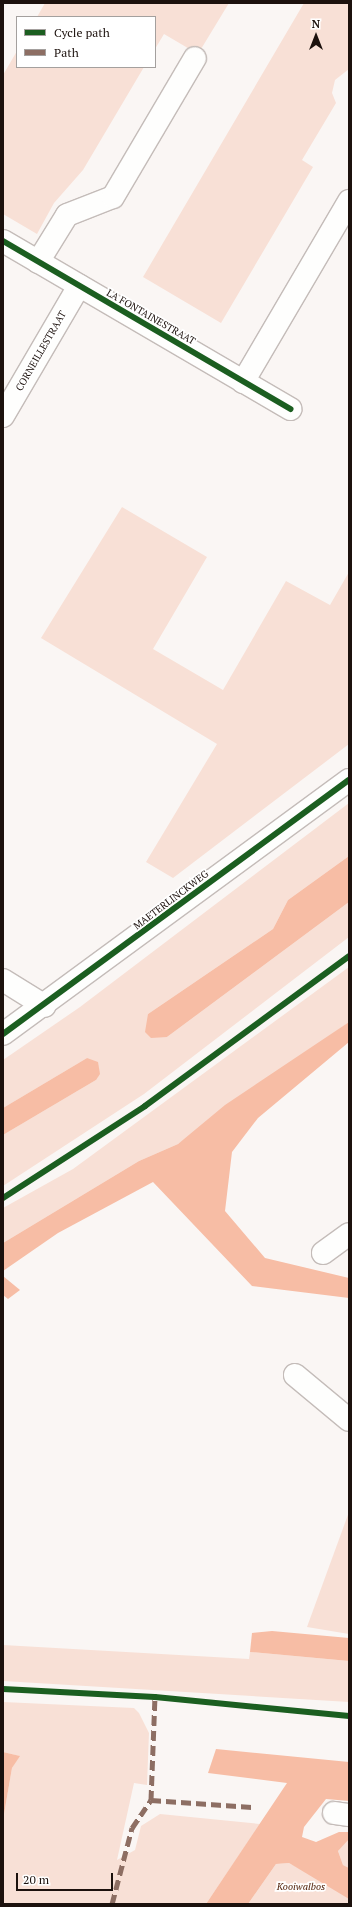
<!DOCTYPE html>
<style>
body{margin:0}
#map{position:relative;width:352px;height:1907px;overflow:hidden;background:#faf6f4;font-family:"PT Serif",serif}
div>[style]{position:absolute}
.green>*{inset:0;background:#f8e0d6}
.water>*{inset:0;background:#f7bda5}
.roads{filter:drop-shadow(1px 0 #c4bcb9) drop-shadow(-1px 0 #c4bcb9) drop-shadow(0 1px #c4bcb9) drop-shadow(0 -1px #c4bcb9)}
.minor>*{height:22px;margin:-11px;padding:0 11px;transform-origin:11px;border-radius:11px;background:#fefefd}
.quiet>*{height:5px;margin-top:-2.5px;transform-origin:0;background:repeating-linear-gradient(90deg,#8d6e63 0 10px,transparent 0 15px)}
.cycleway>*{height:6px;margin:-3px;padding:0 3px;transform-origin:3px;border-radius:3px;background:#1b5e20}
span{translate:-50% -50%;white-space:nowrap;text-align:center;line-height:1.15;-webkit-text-stroke:3.5px #fff;paint-order:stroke}
.street-label{font-size:10px;color:#1c110d}
.park-label{font-size:10px;color:#4c1b03;font-style:italic}
.frame{position:absolute;inset:0;border:4px solid #1c110d;pointer-events:none}
.legend{position:absolute;left:16px;top:16px;width:140px;height:52px;box-sizing:border-box;background:#fff;border:1px solid #a4a09e;margin:0;padding:5px 7px;list-style:none;font-size:12px;color:#1c110d}
.legend li{display:flex;align-items:center;gap:8px;height:20px}
.legend b{width:20px;border:1px solid #a4a09e}
.north{position:absolute;left:296px;top:16px;width:40px;height:40px;-webkit-text-stroke:3px #fff;paint-order:stroke;rotate:0deg;font-size:11px;font-weight:700;line-height:16px;text-align:center;color:#1c110d}
.north::after{content:'';display:block;margin:auto;width:14px;height:18px;background:#1c110d;clip-path:polygon(50% 0,100% 100%,50% 72%,0 100%)}
.scale{position:absolute;left:16px;top:1873px;width:97px;height:18px;box-sizing:border-box;border:2px solid #1c110d;border-top:0;padding-left:5px;font-size:12px;line-height:14px;white-space:nowrap;color:#1c110d;-webkit-text-stroke:3px #fff;paint-order:stroke}
</style>
<div id="map">
<div class="green">
<div style="clip-path:polygon(45px 3px,229px 3px,198px 54px,164px 34px,155px 49px,155px 17px,37px 17px)"></div>
<div style="clip-path:polygon(304px 3px,349px 3px,349px 69px,335px 80px,332px 93px,336px 103px,302px 160px,313px 167px,221px 323px,143px 277px)"></div>
<div style="clip-path:polygon(17px 51px,17px 67px,144px 67px,83px 170px,54px 203px,37px 234px,3px 214px,3px 75px)"></div>
<div style="clip-path:polygon(122px 507px,207px 557px,153px 649px,223px 690px,286px 581px,330px 605px,349px 572px,349px 744px,173px 878px,146px 862px,217px 744px,41px 638px)"></div>
<div style="clip-path:polygon(349px 803px,349px 856px,288px 900px,273px 929px,148px 1014px,167px 1037px,349px 902px,349px 937px,144px 1094px,3px 1186px,3px 1135px,96px 1080px,87px 1058px,3px 1108px,3px 1060px,80px 1007px)"></div>
<div style="clip-path:polygon(349px 967px,349px 1022px,178px 1144px,139px 1161px,3px 1243px,3px 1208px,73px 1169px)"></div>
<div style="clip-path:polygon(349px 1512px,349px 1634px,307px 1627px)"></div>
<div style="clip-path:polygon(3px 1645px,249px 1659px,250px 1652px,349px 1661px,349px 1702px,3px 1681px)"></div>
<div style="clip-path:polygon(3px 1702px,134px 1708px,139px 1713px,149px 1733px,147px 1785px,134px 1783px,117px 1860px,135px 1850px,141px 1826px,160px 1814px,260px 1824px,206px 1904px,3px 1904px,3px 1820px,12px 1768px,19px 1756px,3px 1752px)"></div>
<div style="clip-path:polygon(346px 1839px,349px 1839px,349px 1868px,343px 1865px,338px 1851px)"></div>
<div style="clip-path:polygon(289px 1863px,302px 1870px,349px 1873px,349px 1904px,248px 1904px,276px 1864px)"></div>
</div>
<div class="water">
<div style="clip-path:polygon(349px 856px,349px 902px,167px 1037px,151px 1038px,145px 1032px,148px 1014px,273px 929px,288px 900px)"></div>
<div style="clip-path:polygon(349px 1022px,349px 1042px,258px 1118px,232px 1152px,225px 1211px,265px 1258px,349px 1278px,349px 1298px,252px 1286px,153px 1182px,58px 1233px,3px 1271px,3px 1243px,139px 1161px,178px 1144px,225px 1105px)"></div>
<div style="clip-path:polygon(87px 1058px,98px 1062px,100px 1074px,96px 1080px,3px 1135px,3px 1108px)"></div>
<div style="clip-path:polygon(3px 1276px,20px 1290px,8px 1299px,3px 1295px)"></div>
<div style="clip-path:polygon(272px 1631px,349px 1638px,349px 1661px,250px 1652px,252px 1633px)"></div>
<div style="clip-path:polygon(216px 1749px,349px 1762px,349px 1801px,326px 1799px,304px 1827px,302px 1837px,316px 1842px,339px 1832px,349px 1832px,349px 1839px,338px 1851px,343px 1865px,349px 1868px,349px 1899px,289px 1863px,276px 1864px,248px 1904px,206px 1904px,287px 1783px,208px 1773px)"></div>
<div style="clip-path:polygon(3px 1752px,20px 1756px,12px 1768px,3px 1820px)"></div>
</div>
<div class="roads">
<div class="minor">
<div style="left:3px;top:241px;width:333px;rotate:30.3deg"></div>
<div style="left:38px;top:262px;width:55px;rotate:-58.3deg"></div>
<div style="left:67px;top:215px;width:49px;rotate:-21.4deg"></div>
<div style="left:113px;top:197px;width:161px;rotate:-59.5deg"></div>
<div style="left:243px;top:382px;width:210px;rotate:-59.6deg"></div>
<div style="left:3px;top:416px;width:151px;rotate:-59.7deg"></div>
<div style="left:3px;top:980px;width:49px;rotate:31.8deg"></div>
<div style="left:3px;top:1034px;width:429px;rotate:-36.3deg"></div>
<div style="left:323px;top:1253px;width:32px;rotate:-36deg"></div>
<div style="left:295px;top:1375px;width:70px;rotate:39.8deg"></div>
<div style="left:334px;top:1813px;width:15px;rotate:8deg"></div>
</div>
</div>
<div class="quiet">
<div style="left:151px;top:1800px;width:103px;rotate:-87.8deg"></div>
<div style="left:151px;top:1800px;width:101px;rotate:4deg"></div>
<div style="left:112px;top:1904px;width:79px;rotate:-75.3deg"></div>
<div style="left:132px;top:1828px;width:34px;rotate:-56deg"></div>
</div>
<div class="cycleway">
<div style="left:3px;top:241px;width:333px;rotate:30.3deg"></div>
<div style="left:3px;top:1034px;width:429px;rotate:-36.3deg"></div>
<div style="left:3px;top:1198px;width:169px;rotate:-32.9deg"></div>
<div style="left:145px;top:1106px;width:253px;rotate:-36.3deg"></div>
<div style="left:3px;top:1689px;width:152px;rotate:3deg"></div>
<div style="left:155px;top:1697px;width:195px;rotate:5.6deg"></div>
</div>
<div class="street-label">
<span style="left:151px;top:317px;rotate:30deg">LA FONTAINESTRAAT</span>
<span style="left:41px;top:351px;rotate:-60deg">CORNEILLESTRAAT</span>
<span style="left:171px;top:900px;rotate:-37deg">MAETERLINCKWEG</span>
</div>
<div class="park-label">
<span style="left:301px;top:1887px">Kooiwalbos</span>
</div>
<div class="frame"></div>
<ul class="legend">
<li><b style="height:5px;background:#1b5e20"></b>Cycle path</li>
<li><b style="height:5px;background:#8d6e63"></b>Path</li>
</ul>
<div class="north">N</div>
<div class="scale">20 m</div>
</div>
